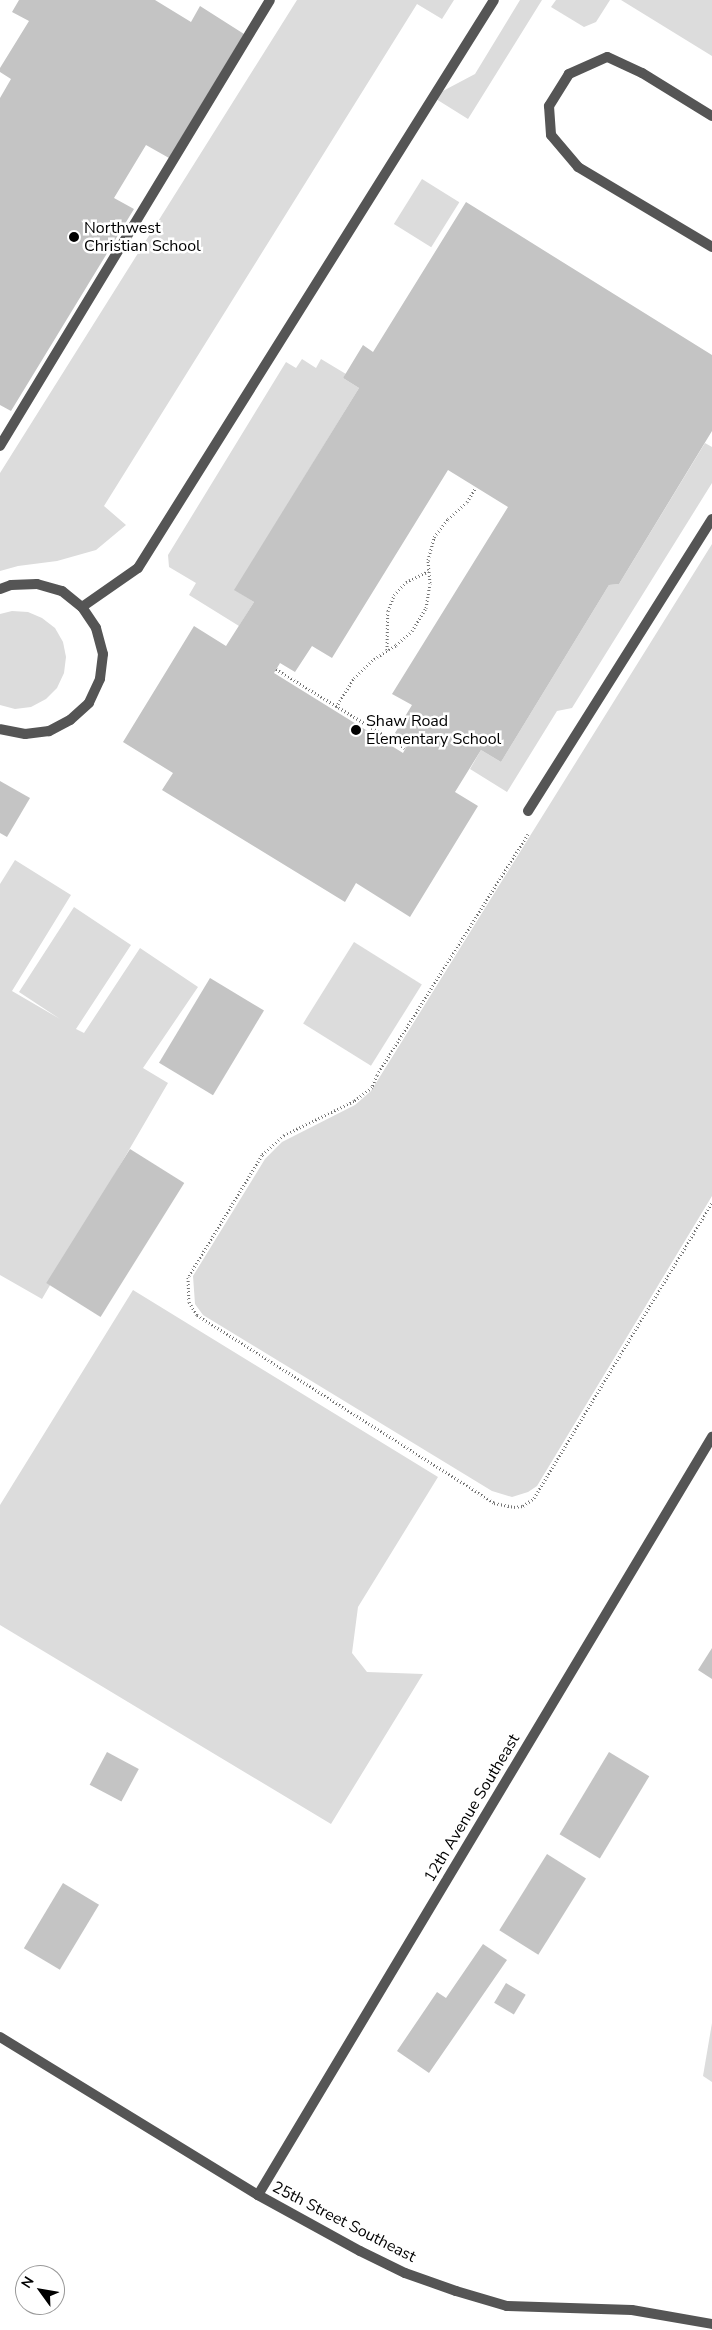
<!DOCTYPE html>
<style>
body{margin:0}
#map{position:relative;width:712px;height:2330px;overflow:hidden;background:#fff;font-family:"Nunito Sans",sans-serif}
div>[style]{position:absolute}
.green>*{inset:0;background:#dcdcdc;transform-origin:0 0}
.building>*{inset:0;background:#c4c4c4;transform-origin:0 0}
.path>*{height:3px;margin-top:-1.5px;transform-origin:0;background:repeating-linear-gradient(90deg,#777 0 1px,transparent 0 3.5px)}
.service>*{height:10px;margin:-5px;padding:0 5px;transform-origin:5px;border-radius:5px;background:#555}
.minor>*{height:10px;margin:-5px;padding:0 5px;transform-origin:5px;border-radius:5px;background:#555}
.dots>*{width:14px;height:14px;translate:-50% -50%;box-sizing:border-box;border:2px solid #fff;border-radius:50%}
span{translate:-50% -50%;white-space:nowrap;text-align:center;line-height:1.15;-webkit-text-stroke:5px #fff;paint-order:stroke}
.poi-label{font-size:16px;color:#000}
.left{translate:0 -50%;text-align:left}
.street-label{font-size:16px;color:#000}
.north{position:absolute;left:15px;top:2265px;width:50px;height:50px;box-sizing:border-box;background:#fff;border:1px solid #999;border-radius:50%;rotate:302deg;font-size:14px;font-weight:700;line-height:20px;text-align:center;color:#000}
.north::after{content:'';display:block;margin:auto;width:18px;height:22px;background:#000;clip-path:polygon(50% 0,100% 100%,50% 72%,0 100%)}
</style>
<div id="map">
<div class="green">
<div style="clip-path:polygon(297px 0,454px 0,442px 19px,417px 4px,104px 506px,126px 525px,96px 550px,57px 561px,18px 566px,0 571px,0 473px)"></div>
<div style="clip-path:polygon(520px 0,542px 0,468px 119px,436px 99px,441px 92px,475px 74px)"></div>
<div style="clip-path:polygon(556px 0,610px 0,596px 22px,584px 27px,551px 7px)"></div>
<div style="clip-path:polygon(621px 0,712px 0,712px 56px)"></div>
<div style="left:422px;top:179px;width:44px;height:53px;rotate:32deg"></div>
<div style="clip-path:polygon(302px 359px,316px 368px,321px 359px,346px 374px,343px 378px,359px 388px,235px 590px,254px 602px,239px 626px,189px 595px,196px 583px,169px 567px,168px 555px,286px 362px,296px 368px)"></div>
<div style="clip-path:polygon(705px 443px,712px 447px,712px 483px,572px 708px,557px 711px,507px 792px,470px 769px,481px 750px,501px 762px,609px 585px,619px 584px)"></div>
<div style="clip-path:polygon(712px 544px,712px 1196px,537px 1486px,528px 1492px,512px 1497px,492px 1491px,203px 1315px,195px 1304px,193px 1276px,265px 1159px,282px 1142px,355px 1105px,371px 1091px)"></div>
<div style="clip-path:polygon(12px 611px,28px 612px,42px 618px,55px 628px,63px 642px,66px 657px,64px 673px,57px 688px,46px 699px,31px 707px,15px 709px,0 705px,0 614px)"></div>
<div style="clip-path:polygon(15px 860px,71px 895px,12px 991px,60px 1019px,19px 992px,74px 907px,131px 945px,76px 1029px,84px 1033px,140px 948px,198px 987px,143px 1068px,168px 1083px,42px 1299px,0 1275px,0 884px)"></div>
<div style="left:354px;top:942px;width:80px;height:96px;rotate:32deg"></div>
<div style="clip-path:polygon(133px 1290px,438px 1477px,358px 1607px,352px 1653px,367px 1672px,423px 1674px,331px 1824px,0 1625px,0 1505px)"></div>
<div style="clip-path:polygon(712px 2023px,712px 2082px,703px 2076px)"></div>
</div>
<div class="building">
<div style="clip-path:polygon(19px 0,155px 0,191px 22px,200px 6px,244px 34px,169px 158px,146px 145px,114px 198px,134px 209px,11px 411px,0 405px,0 98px,11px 79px,0 72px,0 68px,29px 21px,12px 12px)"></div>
<div style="clip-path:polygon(evenodd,466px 202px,712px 355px,712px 431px,619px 584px,609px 585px,501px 762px,481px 750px,455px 792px,478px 806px,410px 917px,356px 883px,345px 902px,162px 790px,173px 773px,123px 742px,194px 626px,226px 646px,254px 602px,234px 590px,359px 388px,343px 378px,363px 345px,373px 352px,466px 202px,448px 470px,508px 507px,392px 694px,412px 705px,395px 733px,409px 742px,403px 753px,274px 673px,280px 663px,295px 672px,312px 646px,332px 658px,448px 470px)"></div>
<div style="clip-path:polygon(0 781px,30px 798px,7px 837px,0 833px)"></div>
<div style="left:210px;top:978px;width:63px;height:99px;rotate:31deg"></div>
<div style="left:130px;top:1149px;width:64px;height:158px;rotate:32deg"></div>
<div style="clip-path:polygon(712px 1648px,712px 1679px,698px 1670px)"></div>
<div style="left:107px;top:1752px;width:36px;height:37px;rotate:28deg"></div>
<div style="left:609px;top:1752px;width:47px;height:96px;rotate:31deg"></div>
<div style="left:547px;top:1854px;width:46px;height:90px;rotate:32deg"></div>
<div style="left:63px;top:1883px;width:42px;height:76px;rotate:31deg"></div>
<div style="clip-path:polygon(483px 1944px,507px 1960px,429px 2073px,397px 2051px,437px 1992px,446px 1998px)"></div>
<div style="left:506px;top:1983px;width:23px;height:23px;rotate:31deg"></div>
</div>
<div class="path">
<div style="left:387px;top:650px;width:39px;rotate:-89deg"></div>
<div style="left:388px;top:611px;width:17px;rotate:-69deg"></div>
<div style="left:394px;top:595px;width:18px;rotate:-47deg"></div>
<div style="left:406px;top:582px;width:25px;rotate:-26deg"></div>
<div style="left:276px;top:669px;width:151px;rotate:31.5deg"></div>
<div style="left:336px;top:707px;width:34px;rotate:-58deg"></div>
<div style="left:354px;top:678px;width:28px;rotate:-44deg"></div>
<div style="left:374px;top:659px;width:26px;rotate:-32deg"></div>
<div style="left:396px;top:645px;width:21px;rotate:-41deg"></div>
<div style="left:412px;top:631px;width:27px;rotate:-59deg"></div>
<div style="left:426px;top:608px;width:25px;rotate:-81deg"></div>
<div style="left:430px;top:583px;width:23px;rotate:-95deg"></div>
<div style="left:428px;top:560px;width:24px;rotate:-75deg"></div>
<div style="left:434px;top:537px;width:23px;rotate:-52deg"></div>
<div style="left:448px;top:519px;width:25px;rotate:-42deg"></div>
<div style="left:467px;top:502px;width:17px;rotate:-59deg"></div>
<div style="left:528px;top:834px;width:284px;rotate:122.1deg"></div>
<div style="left:377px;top:1075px;width:13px;rotate:113deg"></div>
<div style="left:372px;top:1087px;width:23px;rotate:142deg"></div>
<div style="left:354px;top:1101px;width:78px;rotate:154.1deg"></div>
<div style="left:284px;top:1135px;width:30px;rotate:138deg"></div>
<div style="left:262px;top:1155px;width:143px;rotate:121.2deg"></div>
<div style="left:188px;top:1277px;width:25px;rotate:88deg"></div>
<div style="left:189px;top:1302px;width:15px;rotate:58deg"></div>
<div style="left:197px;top:1315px;width:352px;rotate:32.3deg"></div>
<div style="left:494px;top:1503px;width:20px;rotate:11deg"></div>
<div style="left:514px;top:1507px;width:9px;rotate:-6deg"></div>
<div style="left:523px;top:1506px;width:14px;rotate:-36deg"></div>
<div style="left:534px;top:1498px;width:345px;rotate:-58.9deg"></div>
</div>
<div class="service">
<div style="left:712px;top:116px;width:82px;rotate:-148.4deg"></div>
<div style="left:642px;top:73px;width:38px;rotate:-155deg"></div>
<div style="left:607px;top:57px;width:42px;rotate:155.9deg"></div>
<div style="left:569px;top:74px;width:38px;rotate:122deg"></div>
<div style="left:549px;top:106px;width:29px;rotate:86deg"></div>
<div style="left:551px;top:135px;width:42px;rotate:49.8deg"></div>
<div style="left:578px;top:167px;width:156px;rotate:30.8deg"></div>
<div style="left:0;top:446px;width:521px;rotate:-58.81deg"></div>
<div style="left:0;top:589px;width:12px;rotate:-20deg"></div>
<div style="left:11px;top:585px;width:26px;rotate:-2deg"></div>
<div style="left:37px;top:584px;width:26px;rotate:16deg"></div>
<div style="left:62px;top:591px;width:26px;rotate:39deg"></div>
<div style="left:82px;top:607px;width:25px;rotate:56deg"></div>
<div style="left:96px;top:628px;width:27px;rotate:75deg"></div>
<div style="left:103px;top:654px;width:25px;rotate:97deg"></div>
<div style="left:100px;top:679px;width:26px;rotate:115deg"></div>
<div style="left:89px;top:703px;width:25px;rotate:138deg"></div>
<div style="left:70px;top:720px;width:24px;rotate:152deg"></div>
<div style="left:49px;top:731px;width:24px;rotate:173deg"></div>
<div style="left:25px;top:734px;width:25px;rotate:-169deg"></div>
<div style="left:82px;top:607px;width:68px;rotate:-34.9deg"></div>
<div style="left:138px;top:568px;width:670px;rotate:-57.92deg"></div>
<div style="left:528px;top:811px;width:345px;rotate:-57.8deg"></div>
</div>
<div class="minor">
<div style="left:0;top:2037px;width:303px;rotate:31.5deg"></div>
<div style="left:258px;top:2195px;width:116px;rotate:28.8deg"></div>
<div style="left:360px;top:2251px;width:50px;rotate:26.1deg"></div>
<div style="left:405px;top:2273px;width:54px;rotate:19.4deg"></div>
<div style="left:456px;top:2291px;width:53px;rotate:16.4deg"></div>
<div style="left:507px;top:2306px;width:125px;rotate:1.8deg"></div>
<div style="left:632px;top:2310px;width:81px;rotate:9.9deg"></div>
<div style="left:258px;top:2195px;width:884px;rotate:-59.08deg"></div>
</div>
<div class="dots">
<div style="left:74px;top:237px;background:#000"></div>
<div style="left:356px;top:730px;background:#000"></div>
</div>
<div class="poi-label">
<span class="left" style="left:84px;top:237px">Northwest<br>Christian School</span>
<span class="left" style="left:366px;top:730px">Shaw Road<br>Elementary School</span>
</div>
<div class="street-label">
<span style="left:472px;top:1808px;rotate:-59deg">12th Avenue Southeast</span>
<span style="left:344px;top:2222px;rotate:27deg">25th Street Southeast</span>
</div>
<div class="north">N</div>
</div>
